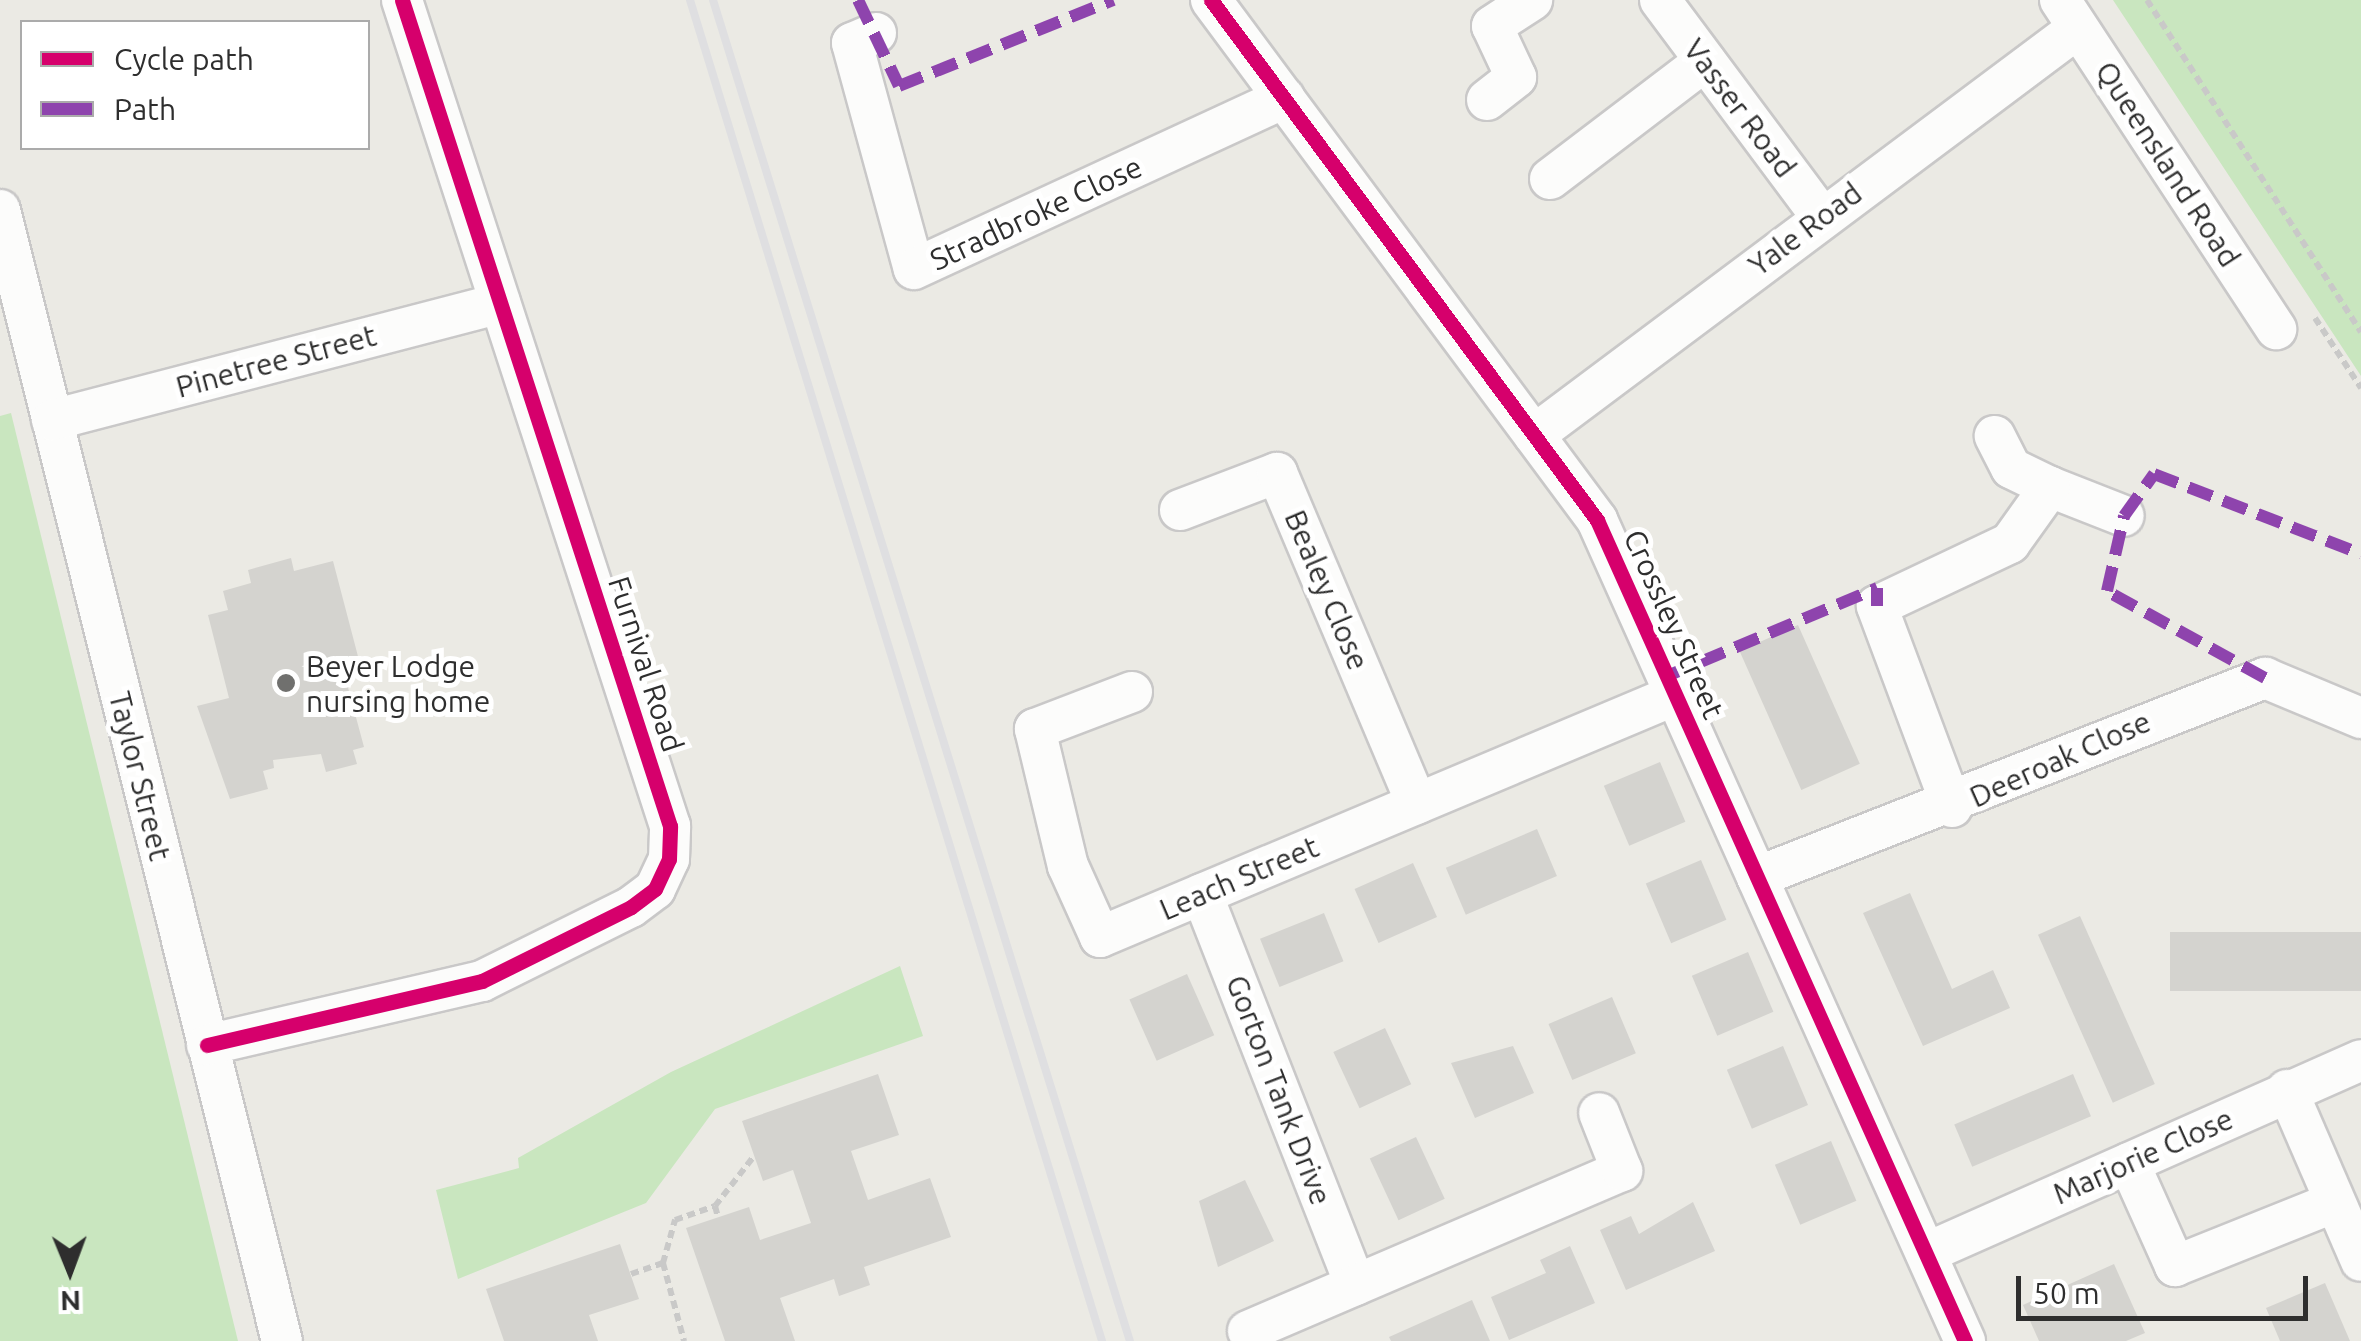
<!DOCTYPE html>
<style>
body{margin:0}
#map{position:relative;width:2361px;height:1341px;overflow:hidden;background:#ebeae4;font-family:Ubuntu,sans-serif}
div>[style]{position:absolute}
.green>*{inset:0;background:#c9e6bf}
.building>*{inset:0;background:#d4d3cf;transform-origin:0 0}
.path>*{height:6px;margin-top:-3px;transform-origin:0;background:repeating-linear-gradient(90deg,#c9c9c8 0 8px,transparent 0 13px)}
.roads{filter:drop-shadow(2px 0 #c9c8c8) drop-shadow(-2px 0 #c9c8c8) drop-shadow(0 2px #c9c8c8) drop-shadow(0 -2px #c9c8c8)}
.minor>*{height:40px;margin:-20px;padding:0 20px;transform-origin:20px;border-radius:20px;background:#fcfcfb}
.rail>*{height:8px;margin:-4px;padding:0 4px;transform-origin:4px;border-radius:4px;background:#dfdfe1}
.quiet>*{height:12px;margin-top:-6px;transform-origin:0;background:repeating-linear-gradient(90deg,#8e44ad 0 25px,transparent 0 37px)}
.cycleway>*{height:15px;margin:-7.5px;padding:0 7.5px;transform-origin:7.5px;border-radius:7.5px;background:#d6006c}
.dots>*{width:28px;height:28px;translate:-50% -50%;box-sizing:border-box;border:5px solid #fff;border-radius:50%}
span{translate:-50% -50%;white-space:nowrap;text-align:center;line-height:1.15;-webkit-text-stroke:10px #fff;paint-order:stroke}
.street-label{font-size:30px;color:#2e2e2e}
.poi-label{font-size:30px;color:#2e2e2e}
.left{translate:0 -50%;text-align:left}
.legend{position:absolute;left:20px;top:20px;width:350px;height:130px;box-sizing:border-box;background:#fff;border:2px solid #ababab;margin:0;padding:12px 18px;list-style:none;font-size:30px;color:#2e2e2e}
.legend li{display:flex;align-items:center;gap:20px;height:50px}
.legend b{width:50px;border:2px solid #ababab}
.north{position:absolute;left:20px;top:1221px;width:100px;height:100px;-webkit-text-stroke:8px #fff;paint-order:stroke;rotate:179deg;font-size:28px;font-weight:700;line-height:40px;text-align:center;color:#2e2e2e}
.north::after{content:'';display:block;margin:auto;width:35px;height:45px;background:#2e2e2e;clip-path:polygon(50% 0,100% 100%,50% 72%,0 100%)}
.scale{position:absolute;left:2016px;top:1276px;width:292px;height:45px;box-sizing:border-box;border:5px solid #2e2e2e;border-top:0;padding-left:12px;font-size:30px;line-height:35px;white-space:nowrap;color:#2e2e2e;-webkit-text-stroke:8px #fff;paint-order:stroke}
</style>
<div id="map">
<div class="green">
<div style="clip-path:polygon(2113px 0,2361px 0,2361px 376px,2338px 341px)"></div>
<div style="clip-path:polygon(11px 413px,238px 1341px,0 1341px,0 416px)"></div>
<div style="clip-path:polygon(900px 966px,923px 1036px,715px 1109px,646px 1203px,458px 1279px,436px 1190px,519px 1168px,518px 1158px,671px 1072px)"></div>
</div>
<div class="building">
<div style="clip-path:polygon(291px 558px,294px 571px,333px 561px,360px 664px,343px 669px,364px 747px,353px 750px,357px 764px,326px 772px,321px 754px,273px 760px,274px 768px,263px 771px,268px 789px,230px 799px,197px 706px,229px 698px,208px 615px,228px 610px,223px 591px,251px 583px,248px 570px)"></div>
<div style="left:1798px;top:625px;width:152px;height:64px;rotate:66deg"></div>
<div style="left:1660px;top:762px;width:65px;height:61px;rotate:67deg"></div>
<div style="left:1537px;top:829px;width:51px;height:99px;rotate:67deg"></div>
<div style="left:1701px;top:860px;width:65px;height:60px;rotate:67deg"></div>
<div style="left:1413px;top:863px;width:59px;height:64px;rotate:66deg"></div>
<div style="clip-path:polygon(1910px 893px,1952px 989px,1993px 970px,2010px 1008px,1923px 1046px,1863px 913px)"></div>
<div style="left:1324px;top:913px;width:52px;height:69px;rotate:68deg"></div>
<div style="left:2080px;top:916px;width:184px;height:46px;rotate:66deg"></div>
<div style="left:2361px;top:932px;width:59px;height:191px;rotate:90deg"></div>
<div style="left:1748px;top:952px;width:65px;height:61px;rotate:67deg"></div>
<div style="left:1187px;top:974px;width:67px;height:63px;rotate:66deg"></div>
<div style="left:1612px;top:997px;width:61px;height:69px;rotate:67deg"></div>
<div style="left:1385px;top:1028px;width:62px;height:57px;rotate:65deg"></div>
<div style="clip-path:polygon(1513px 1046px,1534px 1093px,1475px 1118px,1451px 1063px)"></div>
<div style="left:1783px;top:1046px;width:64px;height:61px;rotate:67deg"></div>
<div style="clip-path:polygon(878px 1074px,899px 1135px,851px 1151px,868px 1200px,930px 1178px,951px 1237px,864px 1267px,870px 1285px,839px 1296px,834px 1279px,780px 1298px,795px 1341px,725px 1341px,686px 1228px,749px 1207px,760px 1240px,811px 1223px,793px 1170px,763px 1181px,742px 1121px)"></div>
<div style="left:2073px;top:1074px;width:46px;height:129px;rotate:67deg"></div>
<div style="left:1416px;top:1137px;width:68px;height:51px;rotate:65deg"></div>
<div style="left:1831px;top:1141px;width:65px;height:61px;rotate:67deg"></div>
<div style="clip-path:polygon(1245px 1180px,1274px 1241px,1218px 1267px,1199px 1201px)"></div>
<div style="clip-path:polygon(1693px 1202px,1715px 1251px,1626px 1290px,1600px 1230px,1631px 1216px,1639px 1234px)"></div>
<div style="clip-path:polygon(620px 1244px,639px 1299px,589px 1315px,598px 1341px,504px 1341px,486px 1289px)"></div>
<div style="clip-path:polygon(1570px 1246px,1595px 1303px,1509px 1340px,1491px 1297px,1546px 1273px,1540px 1260px)"></div>
<div style="clip-path:polygon(2114px 1264px,2145px 1333px,2126px 1341px,2039px 1341px,2023px 1305px)"></div>
<div style="clip-path:polygon(2325px 1283px,2350px 1341px,2280px 1341px,2266px 1308px)"></div>
<div style="clip-path:polygon(1472px 1300px,1490px 1341px,1391px 1341px,1389px 1337px)"></div>
</div>
<div class="path">
<div style="left:2147px;top:0;width:395px;rotate:57.2deg"></div>
<div style="left:2315px;top:318px;width:84px;rotate:56.7deg"></div>
<div style="left:715px;top:1206px;width:11px;rotate:75deg"></div>
<div style="left:663px;top:1263px;width:45px;rotate:-74.4deg"></div>
<div style="left:675px;top:1220px;width:42px;rotate:-19.3deg"></div>
<div style="left:715px;top:1206px;width:63px;rotate:-52deg"></div>
<div style="left:631px;top:1274px;width:34px;rotate:-19deg"></div>
<div style="left:663px;top:1263px;width:81px;rotate:74.9deg"></div>
</div>
<div class="roads">
<div class="minor">
<div style="left:1211px;top:0;width:648px;rotate:53.41deg"></div>
<div style="left:1597px;top:520px;width:900px;rotate:65.86deg"></div>
<div style="left:1660px;top:0;width:269px;rotate:53.3deg"></div>
<div style="left:2060px;top:0;width:394px;rotate:56.7deg"></div>
<div style="left:876px;top:33px;width:26px;rotate:157deg"></div>
<div style="left:852px;top:43px;width:234px;rotate:74.7deg"></div>
<div style="left:914px;top:269px;width:408px;rotate:-24.8deg"></div>
<div style="left:1487px;top:100px;width:37px;rotate:-38deg"></div>
<div style="left:1516px;top:77px;width:56px;rotate:-115.2deg"></div>
<div style="left:1492px;top:26px;width:48px;rotate:-33deg"></div>
<div style="left:1550px;top:179px;width:195px;rotate:-37.3deg"></div>
<div style="left:0;top:210px;width:1166px;rotate:76deg"></div>
<div style="left:52px;top:420px;width:463px;rotate:-14.6deg"></div>
<div style="left:1534px;top:435px;width:679px;rotate:-36.8deg"></div>
<div style="left:2050px;top:487px;width:79px;rotate:21.4deg"></div>
<div style="left:1180px;top:510px;width:104px;rotate:-20.9deg"></div>
<div style="left:1277px;top:473px;width:359px;rotate:67.1deg"></div>
<div style="left:1132px;top:692px;width:104px;rotate:159.1deg"></div>
<div style="left:1035px;top:729px;width:141px;rotate:76.5deg"></div>
<div style="left:1068px;top:866px;width:78px;rotate:65.7deg"></div>
<div style="left:1100px;top:937px;width:624px;rotate:-22.82deg"></div>
<div style="left:1952px;top:807px;width:215px;rotate:-110.5deg"></div>
<div style="left:1877px;top:606px;width:147px;rotate:-25.3deg"></div>
<div style="left:2010px;top:543px;width:69px;rotate:-54.5deg"></div>
<div style="left:2050px;top:487px;width:43px;rotate:-154deg"></div>
<div style="left:2011px;top:468px;width:36px;rotate:-117deg"></div>
<div style="left:1757px;top:877px;width:546px;rotate:-21.39deg"></div>
<div style="left:2265px;top:678px;width:104px;rotate:22.6deg"></div>
<div style="left:1202px;top:894px;width:420px;rotate:68.6deg"></div>
<div style="left:207px;top:1045px;width:282px;rotate:-13.1deg"></div>
<div style="left:482px;top:981px;width:166px;rotate:-26.4deg"></div>
<div style="left:631px;top:907px;width:30px;rotate:-37deg"></div>
<div style="left:655px;top:889px;width:33px;rotate:-65deg"></div>
<div style="left:669px;top:859px;width:33px;rotate:-88deg"></div>
<div style="left:670px;top:826px;width:868px;rotate:-107.98deg"></div>
<div style="left:2287px;top:1090px;width:186px;rotate:66.6deg"></div>
<div style="left:2129px;top:1163px;width:113px;rotate:65.9deg"></div>
<div style="left:2175px;top:1266px;width:172px;rotate:-21.8deg"></div>
<div style="left:1926px;top:1253px;width:476px;rotate:-23.9deg"></div>
<div style="left:1248px;top:1331px;width:407px;rotate:-23.2deg"></div>
<div style="left:1622px;top:1171px;width:62px;rotate:-111.6deg"></div>
</div>
</div>
<div class="rail">
<div style="left:690px;top:0;width:1403px;rotate:72.92deg"></div>
<div style="left:713px;top:0;width:1404px;rotate:72.73deg"></div>
</div>
<div class="quiet">
<div style="left:858px;top:0;width:95px;rotate:64.5deg"></div>
<div style="left:899px;top:86px;width:231px;rotate:-21.9deg"></div>
<div style="left:1667px;top:676px;width:228px;rotate:-22.7deg"></div>
<div style="left:1877px;top:588px;width:18px;rotate:90deg"></div>
<div style="left:2265px;top:678px;width:180px;rotate:-151.2deg"></div>
<div style="left:2107px;top:591px;width:77px;rotate:-77.2deg"></div>
<div style="left:2124px;top:516px;width:52px;rotate:-54.5deg"></div>
<div style="left:2154px;top:474px;width:222px;rotate:21.1deg"></div>
</div>
<div class="cycleway">
<div style="left:1211px;top:0;width:648px;rotate:53.41deg"></div>
<div style="left:1597px;top:520px;width:900px;rotate:65.86deg"></div>
<div style="left:207px;top:1045px;width:282px;rotate:-13.1deg"></div>
<div style="left:482px;top:981px;width:166px;rotate:-26.4deg"></div>
<div style="left:631px;top:907px;width:30px;rotate:-37deg"></div>
<div style="left:655px;top:889px;width:33px;rotate:-65deg"></div>
<div style="left:669px;top:859px;width:33px;rotate:-88deg"></div>
<div style="left:670px;top:826px;width:868px;rotate:-107.98deg"></div>
</div>
<div class="dots">
<div style="left:286px;top:683px;background:#70706e"></div>
</div>
<div class="street-label">
<span style="left:1740px;top:108px;rotate:53deg">Vasser Road</span>
<span style="left:2168px;top:164px;rotate:57deg">Queensland Road</span>
<span style="left:1036px;top:213px;rotate:-25deg">Stradbroke Close</span>
<span style="left:1805px;top:229px;rotate:-37deg">Yale Road</span>
<span style="left:276px;top:361px;rotate:-15deg">Pinetree Street</span>
<span style="left:1327px;top:590px;rotate:67deg">Bealey Close</span>
<span style="left:1674px;top:624px;rotate:66deg">Crossley Street</span>
<span style="left:646px;top:664px;rotate:72deg">Furnival Road</span>
<span style="left:2060px;top:759px;rotate:-24deg">Deeroak Close</span>
<span style="left:140px;top:776px;rotate:76deg">Taylor Street</span>
<span style="left:1239px;top:878px;rotate:-23deg">Leach Street</span>
<span style="left:1279px;top:1090px;rotate:69deg">Gorton Tank Drive</span>
<span style="left:2143px;top:1156px;rotate:-24deg">Marjorie Close</span>
</div>
<div class="poi-label">
<span class="left" style="left:306px;top:683px">Beyer Lodge<br>nursing home</span>
</div>
<ul class="legend">
<li><b style="height:12px;background:#d6006c"></b>Cycle path</li>
<li><b style="height:12px;background:#8e44ad"></b>Path</li>
</ul>
<div class="north">N</div>
<div class="scale">50 m</div>
</div>
